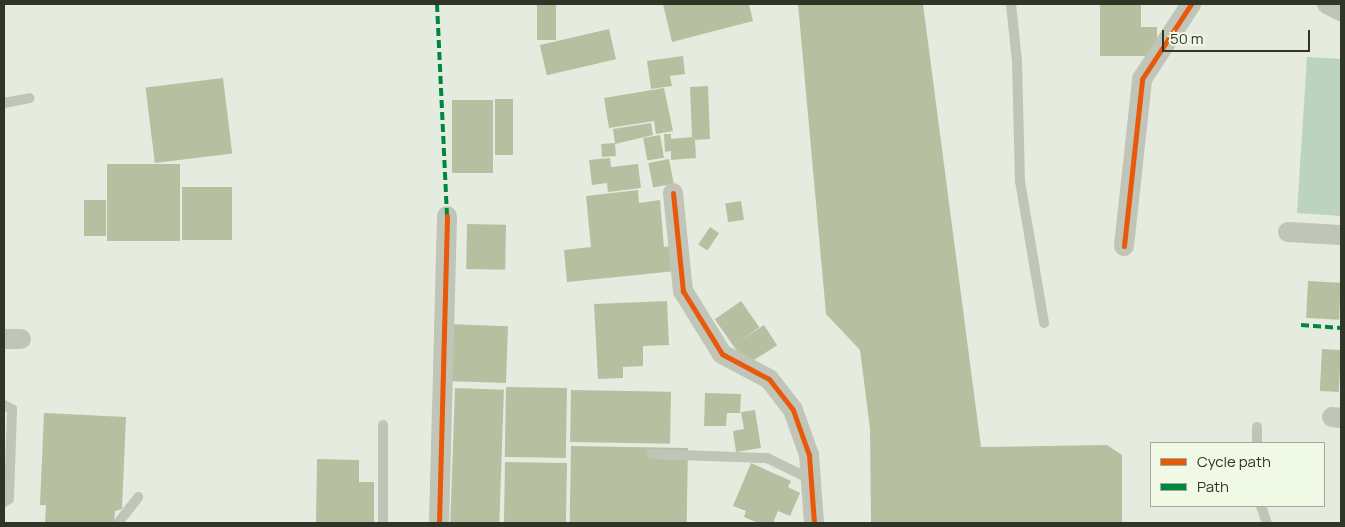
<!DOCTYPE html>
<style>
body{margin:0}
#map{position:relative;width:1345px;height:527px;overflow:hidden;background:#e5ebdf;font-family:Manrope,sans-serif}
div>[style]{position:absolute}
.green>*{inset:0;background:#bcd3bf}
.building>*{inset:0;background:#b8bfa1;transform-origin:0 0}
.lane>*{height:10px;margin:-5px;padding:0 5px;transform-origin:5px;border-radius:5px;background:#c0c5b8}
.street>*{height:20px;margin:-10px;padding:0 10px;transform-origin:10px;border-radius:10px;background:#c0c5b8}
.quiet>*{height:4px;margin-top:-2px;transform-origin:0;background:repeating-linear-gradient(90deg,#00873e 0 8px,transparent 0 12px)}
.cycleway>*{height:5px;margin:-2.5px;padding:0 2.5px;transform-origin:2.5px;border-radius:2.5px;background:#e8590c}
span{translate:-50% -50%;white-space:nowrap;text-align:center;line-height:1.15;-webkit-text-stroke:4.5px #f0f9e6;paint-order:stroke}
.frame{position:absolute;inset:0;border:5px solid #313527;pointer-events:none}
.legend{position:absolute;left:1150px;top:442px;width:175px;height:65px;box-sizing:border-box;background:#f0f9e6;border:1px solid #a4ab9a;margin:0;padding:6px 9px;list-style:none;font-size:15px;color:#313527}
.legend li{display:flex;align-items:center;gap:10px;height:25px}
.legend b{width:25px;border:1px solid #a4ab9a}
.scale{position:absolute;left:1162px;top:30px;width:148px;height:22px;box-sizing:border-box;border:2px solid #313527;border-top:0;padding-left:6px;font-size:15px;line-height:18px;white-space:nowrap;color:#313527;-webkit-text-stroke:4px #f0f9e6;paint-order:stroke}
</style>
<div id="map">
<div class="green">
<div style="clip-path:polygon(1307px 57px,1341px 59px,1341px 216px,1297px 213px)"></div>
</div>
<div class="building">
<div style="left:537px;top:4px;width:19px;height:36px"></div>
<div style="clip-path:polygon(663px 4px,749px 4px,753px 21px,672px 42px)"></div>
<div style="clip-path:polygon(798px 4px,923px 4px,981px 447px,1107px 445px,1122px 455px,1122px 523px,871px 523px,870px 429px,860px 350px,826px 314px)"></div>
<div style="clip-path:polygon(1100px 4px,1141px 4px,1141px 27px,1157px 27px,1157px 56px,1100px 56px)"></div>
<div style="left:609px;top:29px;width:31px;height:71px;rotate:77deg"></div>
<div style="clip-path:polygon(683px 56px,685px 74px,670px 76px,672px 86px,651px 89px,647px 61px)"></div>
<div style="left:223px;top:78px;width:76px;height:78px;rotate:83deg"></div>
<div style="clip-path:polygon(708px 86px,710px 139px,692px 140px,695px 140px,696px 158px,671px 160px,671px 151px,665px 152px,664px 134px,671px 134px,671px 139px,692px 137px,690px 87px)"></div>
<div style="clip-path:polygon(664px 88px,673px 131px,656px 134px,654px 121px,609px 128px,604px 98px)"></div>
<div style="left:495px;top:99px;width:18px;height:56px"></div>
<div style="left:452px;top:100px;width:41px;height:73px"></div>
<div style="clip-path:polygon(651px 123px,653px 135px,615px 144px,613px 129px)"></div>
<div style="left:660px;top:135px;width:23px;height:17px;rotate:80deg"></div>
<div style="left:615px;top:143px;width:13px;height:14px;rotate:86deg"></div>
<div style="clip-path:polygon(610px 158px,611px 167px,638px 164px,641px 188px,608px 192px,607px 183px,592px 185px,589px 160px)"></div>
<div style="left:669px;top:159px;width:25px;height:21px;rotate:79deg"></div>
<div style="left:107px;top:164px;width:73px;height:77px"></div>
<div style="left:232px;top:187px;width:53px;height:50px;rotate:90deg"></div>
<div style="clip-path:polygon(638px 190px,639px 203px,660px 200px,664px 247px,673px 246px,676px 271px,567px 282px,564px 250px,591px 247px,586px 196px)"></div>
<div style="left:84px;top:200px;width:22px;height:36px"></div>
<div style="left:741px;top:201px;width:19px;height:16px;rotate:81deg"></div>
<div style="left:467px;top:224px;width:39px;height:45px;rotate:1deg"></div>
<div style="left:710px;top:227px;width:11px;height:21px;rotate:34deg"></div>
<div style="left:1308px;top:281px;width:33px;height:37px;rotate:3deg"></div>
<div style="clip-path:polygon(667px 301px,669px 345px,643px 346px,643px 366px,623px 367px,623px 378px,598px 379px,594px 304px)"></div>
<div style="left:741px;top:301px;width:32px;height:32px;rotate:55deg"></div>
<div style="left:447px;top:324px;width:61px;height:57px;rotate:2deg"></div>
<div style="left:764px;top:325px;width:24px;height:37px;rotate:57deg"></div>
<div style="left:1322px;top:349px;width:19px;height:42px;rotate:3deg"></div>
<div style="left:506px;top:387px;width:61px;height:70px;rotate:1deg"></div>
<div style="left:455px;top:388px;width:49px;height:135px;rotate:2deg"></div>
<div style="left:571px;top:390px;width:100px;height:52px;rotate:1deg"></div>
<div style="clip-path:polygon(705px 393px,741px 394px,740px 413px,727px 413px,726px 426px,704px 426px)"></div>
<div style="clip-path:polygon(755px 410px,761px 448px,736px 452px,733px 431px,744px 429px,741px 412px)"></div>
<div style="clip-path:polygon(44px 413px,126px 417px,122px 509px,115px 511px,114px 523px,45px 522px,46px 505px,40px 505px)"></div>
<div style="left:571px;top:446px;width:117px;height:77px;rotate:1deg"></div>
<div style="clip-path:polygon(317px 459px,359px 460px,359px 482px,374px 482px,374px 523px,316px 523px)"></div>
<div style="left:505px;top:462px;width:62px;height:61px;rotate:1deg"></div>
<div style="clip-path:polygon(751px 463px,791px 481px,788px 487px,800px 493px,790px 516px,778px 511px,773px 523px,758px 523px,744px 517px,746px 511px,733px 506px)"></div>
</div>
<div class="lane">
<div style="left:1011px;top:4px;width:57px;rotate:84deg"></div>
<div style="left:1017px;top:61px;width:120px;rotate:88.6deg"></div>
<div style="left:1020px;top:181px;width:144px;rotate:80.4deg"></div>
<div style="left:4px;top:103px;width:26px;rotate:-11deg"></div>
<div style="left:4px;top:405px;width:9px;rotate:27deg"></div>
<div style="left:12px;top:409px;width:90px;rotate:91.9deg"></div>
<div style="left:9px;top:499px;width:6px;rotate:149deg"></div>
<div style="left:383px;top:425px;width:98px;rotate:90deg"></div>
<div style="left:1257px;top:427px;width:16px;rotate:90deg"></div>
<div style="left:652px;top:454px;width:115px;rotate:2deg"></div>
<div style="left:767px;top:458px;width:48px;rotate:26deg"></div>
<div style="left:1261px;top:506px;width:18px;rotate:71deg"></div>
<div style="left:118px;top:523px;width:33px;rotate:-52deg"></div>
</div>
<div class="street">
<div style="left:1327px;top:4px;width:16px;rotate:27deg"></div>
<div style="left:673px;top:193px;width:99px;rotate:84.2deg"></div>
<div style="left:683px;top:291px;width:74px;rotate:58.2deg"></div>
<div style="left:722px;top:354px;width:53px;rotate:28deg"></div>
<div style="left:769px;top:379px;width:39px;rotate:52deg"></div>
<div style="left:793px;top:410px;width:48px;rotate:70.4deg"></div>
<div style="left:809px;top:455px;width:68px;rotate:85.8deg"></div>
<div style="left:1288px;top:232px;width:53px;rotate:3.2deg"></div>
<div style="left:1124px;top:246px;width:168px;rotate:-83.8deg"></div>
<div style="left:1142px;top:79px;width:90px;rotate:-56.8deg"></div>
<div style="left:4px;top:339px;width:17px"></div>
<div style="left:1332px;top:417px;width:9px;rotate:6deg"></div>
<div style="left:439px;top:523px;width:307px;rotate:-88.5deg"></div>
</div>
<div class="quiet">
<div style="left:437px;top:4px;width:212px;rotate:87.3deg"></div>
<div style="left:1301px;top:325px;width:40px;rotate:4.3deg"></div>
</div>
<div class="cycleway">
<div style="left:673px;top:193px;width:99px;rotate:84.2deg"></div>
<div style="left:683px;top:291px;width:74px;rotate:58.2deg"></div>
<div style="left:722px;top:354px;width:53px;rotate:28deg"></div>
<div style="left:769px;top:379px;width:39px;rotate:52deg"></div>
<div style="left:793px;top:410px;width:48px;rotate:70.4deg"></div>
<div style="left:809px;top:455px;width:68px;rotate:85.8deg"></div>
<div style="left:1124px;top:246px;width:168px;rotate:-83.8deg"></div>
<div style="left:1142px;top:79px;width:90px;rotate:-56.8deg"></div>
<div style="left:439px;top:523px;width:307px;rotate:-88.5deg"></div>
</div>
<div class="frame"></div>
<ul class="legend">
<li><b style="height:6px;background:#e8590c"></b>Cycle path</li>
<li><b style="height:6px;background:#00873e"></b>Path</li>
</ul>
<div class="scale">50 m</div>
</div>
